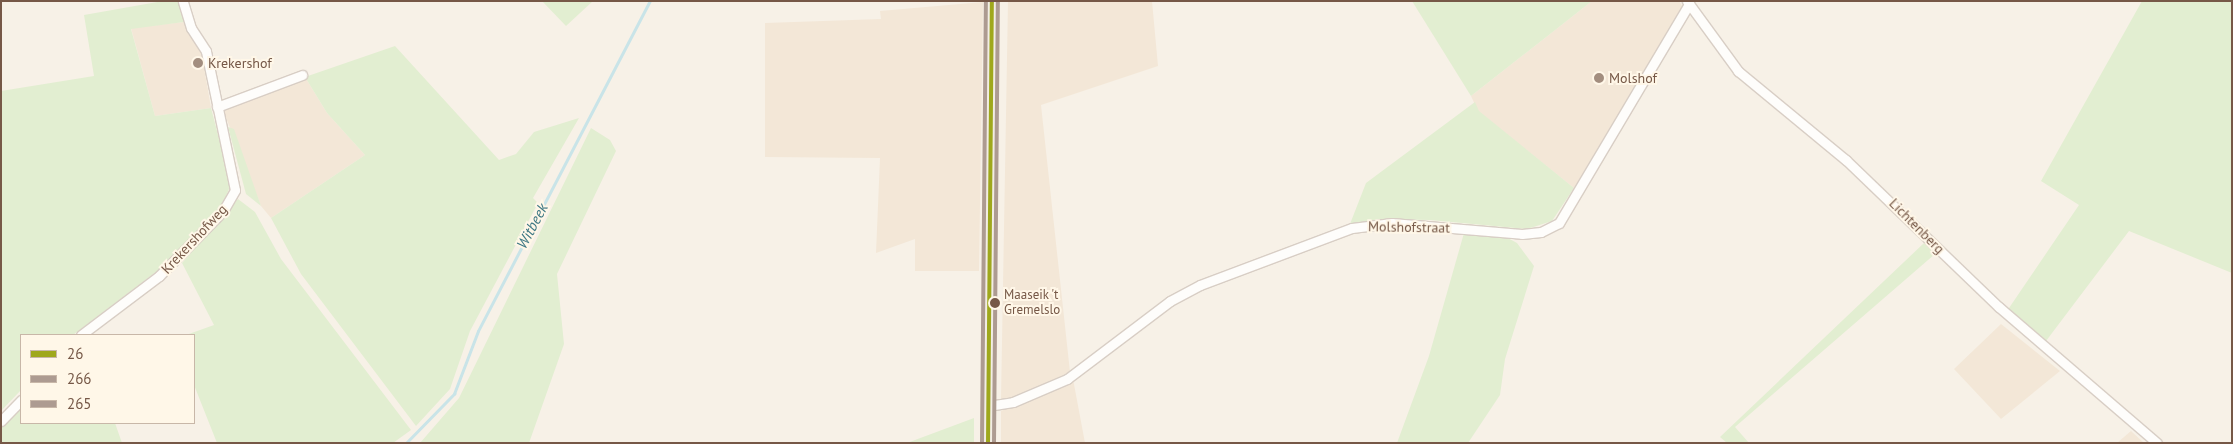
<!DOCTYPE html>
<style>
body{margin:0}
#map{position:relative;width:2233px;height:444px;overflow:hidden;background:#f7f1e7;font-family:"PT Sans",sans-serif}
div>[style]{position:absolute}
.residential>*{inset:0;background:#f3e7d7}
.green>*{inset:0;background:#e2eed1}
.stream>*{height:2.5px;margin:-1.25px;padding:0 1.25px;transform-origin:1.25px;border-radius:1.25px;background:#c9e4e8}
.roads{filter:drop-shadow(1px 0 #d8cec5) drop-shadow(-1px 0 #d8cec5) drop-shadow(0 1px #d8cec5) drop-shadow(0 -1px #d8cec5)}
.minor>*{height:9px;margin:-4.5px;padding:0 4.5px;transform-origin:4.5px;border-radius:4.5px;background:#fefdfb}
.major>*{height:11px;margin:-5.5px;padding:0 5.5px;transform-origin:5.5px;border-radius:5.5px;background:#f2ede4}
.bus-1>*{height:4px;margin:-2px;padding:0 2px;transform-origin:2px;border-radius:2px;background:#9fa81c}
.bus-2>*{height:4px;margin:-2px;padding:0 2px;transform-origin:2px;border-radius:2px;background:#ad9b91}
.bus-3>*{height:4px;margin:-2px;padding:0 2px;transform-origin:2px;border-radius:2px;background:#ad9b91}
.dots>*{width:14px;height:14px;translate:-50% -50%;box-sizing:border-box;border:2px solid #fff7e8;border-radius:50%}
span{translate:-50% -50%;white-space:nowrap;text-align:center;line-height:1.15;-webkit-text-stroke:4px #fff7e8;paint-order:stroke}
.bus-label{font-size:13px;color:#765847}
.left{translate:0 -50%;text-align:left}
.poi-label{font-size:14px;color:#765847}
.street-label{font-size:14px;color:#765847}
.water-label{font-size:15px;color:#3c7683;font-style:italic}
.frame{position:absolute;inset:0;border:2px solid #765847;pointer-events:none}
.legend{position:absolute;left:20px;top:334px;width:175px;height:90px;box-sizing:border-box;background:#fff7e8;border:1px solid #c8b7a8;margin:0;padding:6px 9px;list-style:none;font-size:15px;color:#765847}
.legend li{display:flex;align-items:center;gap:10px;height:25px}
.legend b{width:25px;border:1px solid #c8b7a8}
</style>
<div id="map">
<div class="residential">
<div style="clip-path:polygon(1008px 1px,1152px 1px,1158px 66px,1041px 105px,1070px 372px,1014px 398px,1001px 399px)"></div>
<div style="clip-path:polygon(1592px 1px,1679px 1px,1683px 7px,1574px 188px,1478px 111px,1471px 96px)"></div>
<div style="clip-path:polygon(983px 2px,979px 271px,915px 271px,915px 239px,876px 253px,880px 158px,765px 157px,765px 23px,881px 19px,880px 11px)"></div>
<div style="clip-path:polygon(184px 22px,201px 50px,211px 108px,155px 116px,131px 28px)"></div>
<div style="clip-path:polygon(305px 77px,327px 113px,365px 155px,271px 218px,261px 206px,223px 110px)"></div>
<div style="clip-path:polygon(2001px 324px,2060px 371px,2001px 419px,1954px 369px)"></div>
<div style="clip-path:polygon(1073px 379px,1085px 443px,1001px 443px,1001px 411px)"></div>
<div style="clip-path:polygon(2131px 431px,2144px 443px,2117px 443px)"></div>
</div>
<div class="green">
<div style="clip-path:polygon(163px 1px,179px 1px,184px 22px,131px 29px,155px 116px,211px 108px,231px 184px,223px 204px,165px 265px,73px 335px,21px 335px,21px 390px,1px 411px,1px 91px,94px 76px,84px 15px)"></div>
<div style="clip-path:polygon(542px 1px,593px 1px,566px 26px)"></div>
<div style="clip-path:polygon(1412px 1px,1592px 1px,1471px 96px)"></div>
<div style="clip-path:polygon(2142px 1px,2232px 1px,2232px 273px,2129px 231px,2043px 345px,2007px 311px,2079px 205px,2041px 181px)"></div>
<div style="clip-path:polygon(395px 46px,499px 160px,516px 154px,534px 132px,579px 118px,533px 198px,538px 203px,470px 331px,450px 389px,416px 426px,301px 274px,271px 218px,365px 155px,327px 113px,305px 77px)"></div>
<div style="clip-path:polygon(1475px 102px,1479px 111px,1574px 188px,1552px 221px,1527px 229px,1430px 220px,1380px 219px,1350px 224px,1366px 183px)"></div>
<div style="clip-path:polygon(228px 127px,234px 129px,261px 206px,246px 194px)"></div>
<div style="clip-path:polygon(591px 128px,610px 140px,616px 151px,557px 274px,564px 344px,529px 443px,420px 443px,459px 398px)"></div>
<div style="clip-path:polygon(238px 199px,255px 212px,281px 259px,411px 430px,393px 443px,217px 443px,194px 385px,194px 335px,186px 335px,214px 325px,182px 263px)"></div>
<div style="clip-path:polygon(1464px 233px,1506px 237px,1517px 243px,1534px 266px,1505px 359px,1500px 395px,1468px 443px,1397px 443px,1429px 356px)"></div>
<div style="clip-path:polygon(1924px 243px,1935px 254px,1735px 427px,1749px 443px,1727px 443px,1720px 437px)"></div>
<div style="clip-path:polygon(21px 407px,21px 423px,115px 423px,122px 443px,1px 443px,1px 427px)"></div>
<div style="clip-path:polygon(974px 418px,974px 442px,907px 443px)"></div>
</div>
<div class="stream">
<div style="left:406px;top:443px;width:69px;rotate:-45.6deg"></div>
<div style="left:454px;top:394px;width:67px;rotate:-69.1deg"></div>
<div style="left:478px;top:331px;width:372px;rotate:-62.5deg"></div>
</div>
<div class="roads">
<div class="minor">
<div style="left:1687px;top:1px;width:87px;rotate:53.9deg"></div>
<div style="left:1738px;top:71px;width:140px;rotate:39.5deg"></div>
<div style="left:1846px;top:160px;width:212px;rotate:43.9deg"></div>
<div style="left:1999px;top:307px;width:208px;rotate:40.7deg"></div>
<div style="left:217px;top:107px;width:91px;rotate:-20.6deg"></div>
<div style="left:81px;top:335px;width:98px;rotate:-37.1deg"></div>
<div style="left:159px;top:276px;width:91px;rotate:-45.4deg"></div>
<div style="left:223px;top:211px;width:24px;rotate:-60deg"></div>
<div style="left:235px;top:190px;width:142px;rotate:-101.8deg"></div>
<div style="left:206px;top:51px;width:27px;rotate:-123deg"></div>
<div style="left:191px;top:28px;width:28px;rotate:-107deg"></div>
<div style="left:988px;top:406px;width:25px;rotate:-9deg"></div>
<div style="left:1013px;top:402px;width:59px;rotate:-23.1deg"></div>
<div style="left:1067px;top:379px;width:129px;rotate:-37.1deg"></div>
<div style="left:1170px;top:301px;width:34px;rotate:-28deg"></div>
<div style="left:1200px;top:285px;width:162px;rotate:-20.6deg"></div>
<div style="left:1352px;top:228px;width:40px;rotate:-7.1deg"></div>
<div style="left:1392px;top:223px;width:130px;rotate:4.8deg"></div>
<div style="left:1522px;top:234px;width:19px;rotate:-6deg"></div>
<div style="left:1541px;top:232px;width:20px;rotate:-27deg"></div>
<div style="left:1559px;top:223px;width:255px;rotate:-59.3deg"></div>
<div style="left:1px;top:421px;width:29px;rotate:-46deg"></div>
</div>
<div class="major">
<div style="left:988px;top:443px;width:442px;rotate:-89.6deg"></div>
</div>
</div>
<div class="bus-1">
<div style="left:988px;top:443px;width:442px;rotate:-89.5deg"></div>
</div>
<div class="bus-2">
<div style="left:994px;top:443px;width:442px;rotate:-89.5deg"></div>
</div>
<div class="bus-3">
<div style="left:982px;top:443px;width:442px;rotate:-89.5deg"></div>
</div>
<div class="dots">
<div style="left:198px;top:63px;background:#a38e7f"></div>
<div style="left:1599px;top:78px;background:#a38e7f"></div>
<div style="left:995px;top:303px;background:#765847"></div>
</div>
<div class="bus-label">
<span class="left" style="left:1004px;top:303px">Maaseik 't<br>Gremelslo</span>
</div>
<div class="poi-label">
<span class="left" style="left:208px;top:63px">Krekershof</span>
<span class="left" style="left:1609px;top:78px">Molshof</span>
</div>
<div class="street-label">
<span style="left:1917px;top:226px;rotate:45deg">Lichtenberg</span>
<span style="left:1409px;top:227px;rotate:1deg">Molshofstraat</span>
<span style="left:194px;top:239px;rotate:-47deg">Krekershofweg</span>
</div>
<div class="water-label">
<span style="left:532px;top:226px;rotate:-62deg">Witbeek</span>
</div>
<div class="frame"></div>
<ul class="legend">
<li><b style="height:6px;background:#9fa81c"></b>26</li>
<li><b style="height:6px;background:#ad9b91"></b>266</li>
<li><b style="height:6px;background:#ad9b91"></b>265</li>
</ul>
</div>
